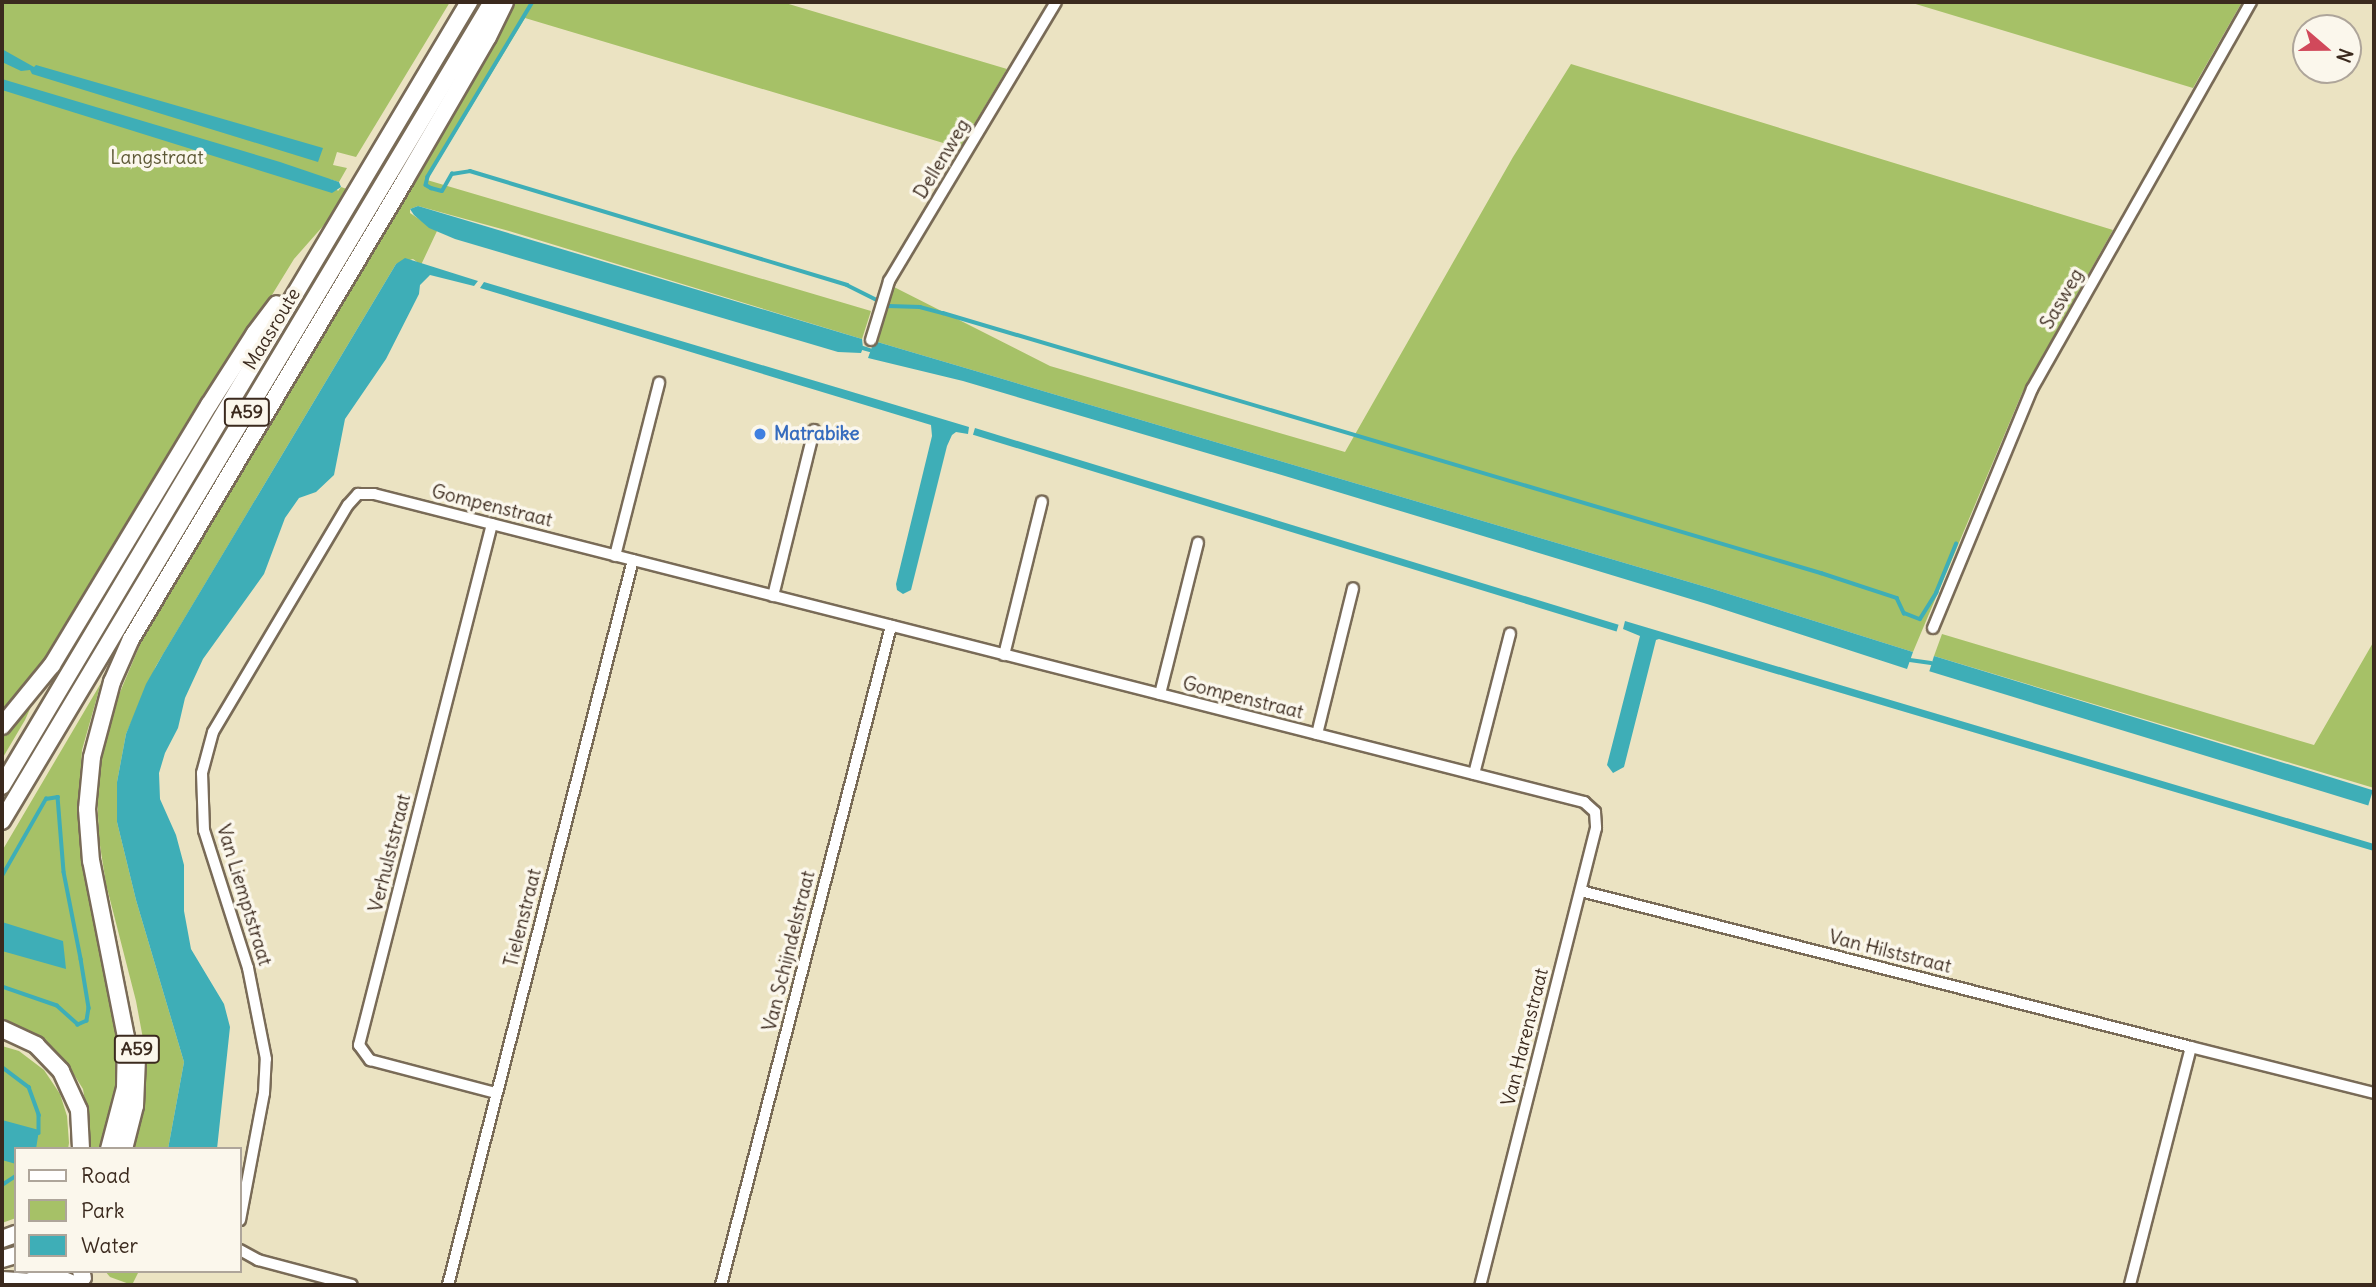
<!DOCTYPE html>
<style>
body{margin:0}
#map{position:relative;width:2376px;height:1287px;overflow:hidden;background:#ebe3c2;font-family:Delius,sans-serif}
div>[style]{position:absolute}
.green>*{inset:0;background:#a6c167}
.water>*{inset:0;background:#3eaeb7;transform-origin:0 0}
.stream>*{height:3.5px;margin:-1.75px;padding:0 1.75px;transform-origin:1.75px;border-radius:1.75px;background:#3eaeb7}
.roads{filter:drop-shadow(2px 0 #796b57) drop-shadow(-2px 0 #796b57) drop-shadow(0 2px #796b57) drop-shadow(0 -2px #796b57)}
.minor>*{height:10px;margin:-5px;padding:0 5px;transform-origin:5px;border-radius:5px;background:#fff}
.major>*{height:14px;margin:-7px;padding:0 7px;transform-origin:7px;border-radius:7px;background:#fff}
.highway>*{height:16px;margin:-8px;padding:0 8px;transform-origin:8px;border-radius:8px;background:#fff}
.dots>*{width:19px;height:19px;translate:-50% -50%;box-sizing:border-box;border:4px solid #fbf7ec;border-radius:50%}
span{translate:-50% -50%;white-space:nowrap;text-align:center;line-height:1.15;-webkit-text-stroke:7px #fbf7ec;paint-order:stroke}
.shield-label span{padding:2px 5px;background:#fbf7ec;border:2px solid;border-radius:5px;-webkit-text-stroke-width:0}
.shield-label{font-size:18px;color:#3b2a1e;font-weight:700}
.park-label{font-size:19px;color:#5b5734}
.street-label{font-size:19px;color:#3b2a1e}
.shop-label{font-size:19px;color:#366cbe;font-weight:700}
.left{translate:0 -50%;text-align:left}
.frame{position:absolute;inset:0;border:4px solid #3b2a1e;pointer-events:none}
.legend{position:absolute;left:14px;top:1147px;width:228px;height:126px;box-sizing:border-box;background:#fbf7ec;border:2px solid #aea59a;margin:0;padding:9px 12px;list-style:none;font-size:21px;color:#3b2a1e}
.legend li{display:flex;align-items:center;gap:14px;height:35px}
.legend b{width:35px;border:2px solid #aea59a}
.north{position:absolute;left:2292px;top:14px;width:70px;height:70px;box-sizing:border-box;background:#fbf7ec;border:2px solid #aea59a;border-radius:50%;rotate:110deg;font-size:19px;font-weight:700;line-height:28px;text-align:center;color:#3b2a1e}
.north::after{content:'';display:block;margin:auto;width:24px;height:32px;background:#d1495b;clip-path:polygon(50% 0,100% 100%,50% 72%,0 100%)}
</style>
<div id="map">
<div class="green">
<div style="clip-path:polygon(2px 2px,450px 2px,356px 157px,337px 152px,333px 165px,347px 168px,339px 182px,329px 179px,338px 191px,341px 187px,350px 190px,339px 208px,294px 259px,60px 640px,2px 711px)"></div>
<div style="clip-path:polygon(511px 2px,782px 2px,1007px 69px,960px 148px,525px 18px,427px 180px,871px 311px,862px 339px,509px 231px,418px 206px,410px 209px,410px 213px,437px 231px,421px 265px,413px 259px,396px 264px,156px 666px,126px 734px,117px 782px,117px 822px,136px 900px,184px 1062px,168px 1149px,131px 1149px,141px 1115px,144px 1044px,136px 1001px,106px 884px,99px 839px,97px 791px,103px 747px,115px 704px,147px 628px,365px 263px)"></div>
<div style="clip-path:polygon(1909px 2px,2242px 2px,2193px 88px)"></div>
<div style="clip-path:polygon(1571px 64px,2113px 230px,2022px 393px,1913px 652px,1713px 589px,874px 341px,892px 286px,1050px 366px,1345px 452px,1513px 157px)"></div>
<div style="clip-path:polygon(1942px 634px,2314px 745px,2374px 641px,2374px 788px,1934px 656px)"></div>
<div style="clip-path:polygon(101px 683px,82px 750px,79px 800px,84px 872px,114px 1000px,121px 1039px,121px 1073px,104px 1149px,89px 1149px,90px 1132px,83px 1089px,68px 1065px,48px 1043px,22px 1028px,2px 1021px,2px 851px)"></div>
<div style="clip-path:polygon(34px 700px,25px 720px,2px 759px,2px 739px)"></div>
<div style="clip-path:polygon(2px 1046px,19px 1051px,44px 1070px,60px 1094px,67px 1116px,69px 1143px,68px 1149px,16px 1149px,16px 1218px,2px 1223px)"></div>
<div style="clip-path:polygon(105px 1271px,139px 1271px,132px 1285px,110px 1277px)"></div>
</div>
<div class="water">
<div style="clip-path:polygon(2px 49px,34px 67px,36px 65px,323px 148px,318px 162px,32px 74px,30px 70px,21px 71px,2px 62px)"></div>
<div style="clip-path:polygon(2px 79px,280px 162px,339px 182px,341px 187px,332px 193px,2px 90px)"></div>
<div style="clip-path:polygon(418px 206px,862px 339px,863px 348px,861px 353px,838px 352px,455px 239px,429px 228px,414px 215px,410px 209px)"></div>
<div style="clip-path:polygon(405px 258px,478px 281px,474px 286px,430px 275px,420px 285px,419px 294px,386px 359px,345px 419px,334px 475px,316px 492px,299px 498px,285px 518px,264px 574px,203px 659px,185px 698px,178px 728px,165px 753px,159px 773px,160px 799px,176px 835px,184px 865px,184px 911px,191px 949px,224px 1004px,230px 1027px,217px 1149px,168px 1149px,184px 1062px,136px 900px,117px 822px,117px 782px,126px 734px,146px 684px,163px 654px,396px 264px)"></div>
<div style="clip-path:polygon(484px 282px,969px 427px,968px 434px,956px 432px,952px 435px,947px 446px,911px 590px,903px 594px,897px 590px,896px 584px,932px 436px,931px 425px,480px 288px)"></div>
<div style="clip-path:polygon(874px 341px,1713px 589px,1913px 652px,1907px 669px,1707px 604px,1285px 476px,963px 381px,868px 358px)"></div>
<div style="left:975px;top:428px;width:673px;height:7px;rotate:17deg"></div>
<div style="clip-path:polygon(1625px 621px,2374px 844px,2374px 851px,1659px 639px,1656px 640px,1624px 767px,1613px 773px,1607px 765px,1640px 636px,1623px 629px)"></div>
<div style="left:1934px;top:656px;width:459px;height:16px;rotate:17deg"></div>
<div style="clip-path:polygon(2px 922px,63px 941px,66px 969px,2px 951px)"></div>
<div style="clip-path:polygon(2px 1120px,39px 1130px,36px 1149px,16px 1149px,16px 1164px,2px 1160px)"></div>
</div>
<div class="stream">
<div style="left:533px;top:2px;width:204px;rotate:121deg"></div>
<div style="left:428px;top:177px;width:8px;rotate:104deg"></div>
<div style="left:426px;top:185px;width:6px;rotate:31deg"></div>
<div style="left:431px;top:188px;width:11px;rotate:15deg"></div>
<div style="left:442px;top:191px;width:20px;rotate:-60deg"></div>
<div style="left:452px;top:174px;width:18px;rotate:-9deg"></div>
<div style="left:470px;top:171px;width:394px;rotate:16.8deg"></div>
<div style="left:847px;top:285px;width:47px;rotate:26.6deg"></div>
<div style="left:889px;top:306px;width:31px;rotate:2deg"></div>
<div style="left:920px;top:307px;width:24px;rotate:15deg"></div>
<div style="left:943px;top:313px;width:916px;rotate:16.5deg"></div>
<div style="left:1821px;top:573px;width:80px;rotate:18.2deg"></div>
<div style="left:1897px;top:598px;width:17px;rotate:65deg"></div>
<div style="left:1904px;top:613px;width:17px;rotate:21deg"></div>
<div style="left:1920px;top:619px;width:31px;rotate:-58deg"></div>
<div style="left:1936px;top:593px;width:53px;rotate:-67.8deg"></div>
<div style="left:863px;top:348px;width:7px;rotate:16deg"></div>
<div style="left:1910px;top:660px;width:21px;rotate:8deg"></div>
<div style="left:2px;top:876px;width:89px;rotate:-60.3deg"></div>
<div style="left:46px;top:799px;width:12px;rotate:-9deg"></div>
<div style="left:58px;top:797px;width:75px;rotate:85.4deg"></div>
<div style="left:64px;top:872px;width:89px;rotate:78.9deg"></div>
<div style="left:81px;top:959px;width:50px;rotate:80.7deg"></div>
<div style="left:89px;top:1008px;width:13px;rotate:99deg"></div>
<div style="left:87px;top:1021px;width:10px;rotate:156deg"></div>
<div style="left:78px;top:1025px;width:28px;rotate:-138deg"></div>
<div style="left:57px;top:1006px;width:58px;rotate:-160.9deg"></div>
<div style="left:2px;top:1067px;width:34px;rotate:37deg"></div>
<div style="left:29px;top:1087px;width:30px;rotate:70deg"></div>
<div style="left:39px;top:1115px;width:18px;rotate:90deg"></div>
<div style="left:2px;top:1185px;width:17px;rotate:-33deg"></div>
</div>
<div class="roads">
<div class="minor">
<div style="left:871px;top:340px;width:62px;rotate:-73deg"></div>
<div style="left:889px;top:281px;width:325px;rotate:-59.1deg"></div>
<div style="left:492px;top:524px;width:538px;rotate:104.32deg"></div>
<div style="left:359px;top:1045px;width:19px;rotate:54deg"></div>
<div style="left:370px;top:1060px;width:130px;rotate:14.7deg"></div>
<div style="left:615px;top:556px;width:179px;rotate:-75.7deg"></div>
<div style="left:773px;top:596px;width:171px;rotate:-76.1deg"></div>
<div style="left:1933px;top:628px;width:259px;rotate:-67.5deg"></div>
<div style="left:2032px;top:389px;width:445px;rotate:-60.5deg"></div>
<div style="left:1004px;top:655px;width:158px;rotate:-76.1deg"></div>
<div style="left:1160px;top:694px;width:156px;rotate:-75.9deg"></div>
<div style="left:1317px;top:734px;width:150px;rotate:-76.1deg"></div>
<div style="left:1474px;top:774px;width:145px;rotate:-75.6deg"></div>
<div style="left:1581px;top:891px;width:630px;rotate:14.35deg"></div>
<div style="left:2191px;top:1047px;width:246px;rotate:104.4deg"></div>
<div style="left:2191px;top:1047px;width:189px;rotate:14.1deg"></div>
<div style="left:240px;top:1220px;width:129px;rotate:-79.3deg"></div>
<div style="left:264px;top:1093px;width:34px;rotate:-87deg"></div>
<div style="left:266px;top:1059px;width:93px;rotate:-101.2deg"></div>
<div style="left:248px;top:968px;width:145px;rotate:-107.7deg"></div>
<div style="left:204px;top:830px;width:57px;rotate:-92deg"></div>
<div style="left:202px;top:773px;width:42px;rotate:-75deg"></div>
<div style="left:213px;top:732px;width:264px;rotate:-59.3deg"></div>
<div style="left:348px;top:505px;width:15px;rotate:-48deg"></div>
<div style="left:358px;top:494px;width:16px"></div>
<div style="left:374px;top:494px;width:1249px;rotate:14.28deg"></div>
<div style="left:1584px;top:802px;width:15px;rotate:42deg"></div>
<div style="left:1595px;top:812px;width:16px;rotate:86deg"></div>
<div style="left:1596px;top:828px;width:471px;rotate:104.2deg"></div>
<div style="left:240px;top:1250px;width:21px;rotate:29deg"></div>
<div style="left:258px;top:1260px;width:97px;rotate:14.9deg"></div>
<div style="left:448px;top:1285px;width:748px;rotate:-75.69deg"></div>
<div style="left:721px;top:1285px;width:681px;rotate:-75.53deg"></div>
</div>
<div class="major">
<div style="left:2px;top:1279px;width:26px;rotate:4deg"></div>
<div style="left:28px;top:1281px;width:23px;rotate:-25deg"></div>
<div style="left:43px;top:1285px;width:18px;rotate:-27deg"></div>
<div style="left:59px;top:1277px;width:22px;rotate:22deg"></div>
</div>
<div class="highway">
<div style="left:2px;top:726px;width:79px;rotate:-50.7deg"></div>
<div style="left:52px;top:665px;width:304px;rotate:-58.9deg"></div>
<div style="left:209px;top:405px;width:85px;rotate:-57.4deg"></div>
<div style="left:255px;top:333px;width:36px;rotate:-53deg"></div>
<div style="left:2px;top:786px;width:913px;rotate:-59.22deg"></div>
<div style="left:2px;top:821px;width:954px;rotate:-59.11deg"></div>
<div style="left:2px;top:1029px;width:38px;rotate:25deg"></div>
<div style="left:36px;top:1045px;width:36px;rotate:46deg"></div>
<div style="left:61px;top:1071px;width:43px;rotate:65.2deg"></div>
<div style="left:79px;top:1110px;width:39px;rotate:87deg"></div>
<div style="left:109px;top:1149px;width:63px;rotate:-75.3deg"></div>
<div style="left:125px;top:1088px;width:51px;rotate:-88.9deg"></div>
<div style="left:126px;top:1037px;width:179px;rotate:-101.2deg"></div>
<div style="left:91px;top:861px;width:52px;rotate:-94.4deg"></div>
<div style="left:87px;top:809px;width:52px;rotate:-84.5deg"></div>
<div style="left:92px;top:757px;width:78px;rotate:-75.1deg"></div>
<div style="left:112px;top:682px;width:47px;rotate:-66.2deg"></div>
<div style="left:131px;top:639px;width:535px;rotate:-59.16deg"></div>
<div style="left:405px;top:180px;width:165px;rotate:-59.9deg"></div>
<div style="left:488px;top:37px;width:39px;rotate:-64deg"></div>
<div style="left:124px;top:1149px;width:44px;rotate:-75.7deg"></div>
<div style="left:135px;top:1106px;width:48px;rotate:-87.6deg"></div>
<div style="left:2px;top:1239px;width:15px;rotate:-20deg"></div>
<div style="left:2px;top:1259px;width:15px;rotate:-16deg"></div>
<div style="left:81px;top:1271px;width:7px;rotate:74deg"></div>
</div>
</div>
<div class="dots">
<div style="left:760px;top:434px;background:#3f7fe0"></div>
</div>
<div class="shield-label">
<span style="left:247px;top:412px">A59</span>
<span style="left:137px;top:1049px">A59</span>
</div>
<div class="park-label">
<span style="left:157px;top:158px">Langstraat</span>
</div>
<div class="street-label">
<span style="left:942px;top:159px;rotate:-59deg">Dellenweg</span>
<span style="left:2062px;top:299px;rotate:-60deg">Sasweg</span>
<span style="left:272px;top:329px;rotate:-59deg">Maasroute</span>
<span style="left:492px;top:506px;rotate:14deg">Gompenstraat</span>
<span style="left:1243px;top:698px;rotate:14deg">Gompenstraat</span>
<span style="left:390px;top:853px;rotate:-76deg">Verhulststraat</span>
<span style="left:244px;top:895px;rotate:73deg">Van Liemptstraat</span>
<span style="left:523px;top:918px;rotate:-76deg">Tielenstraat</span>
<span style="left:789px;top:951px;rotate:-76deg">Van Schijndelstraat</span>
<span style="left:1890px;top:952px;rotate:14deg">Van Hilststraat</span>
<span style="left:1525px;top:1037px;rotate:-76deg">Van Harenstraat</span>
</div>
<div class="shop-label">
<span class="left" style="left:774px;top:434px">Matrabike</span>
</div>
<div class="frame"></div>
<ul class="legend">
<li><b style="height:9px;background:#fff"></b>Road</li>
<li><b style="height:19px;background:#a6c167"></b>Park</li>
<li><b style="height:19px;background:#3eaeb7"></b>Water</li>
</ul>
<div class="north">N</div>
</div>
